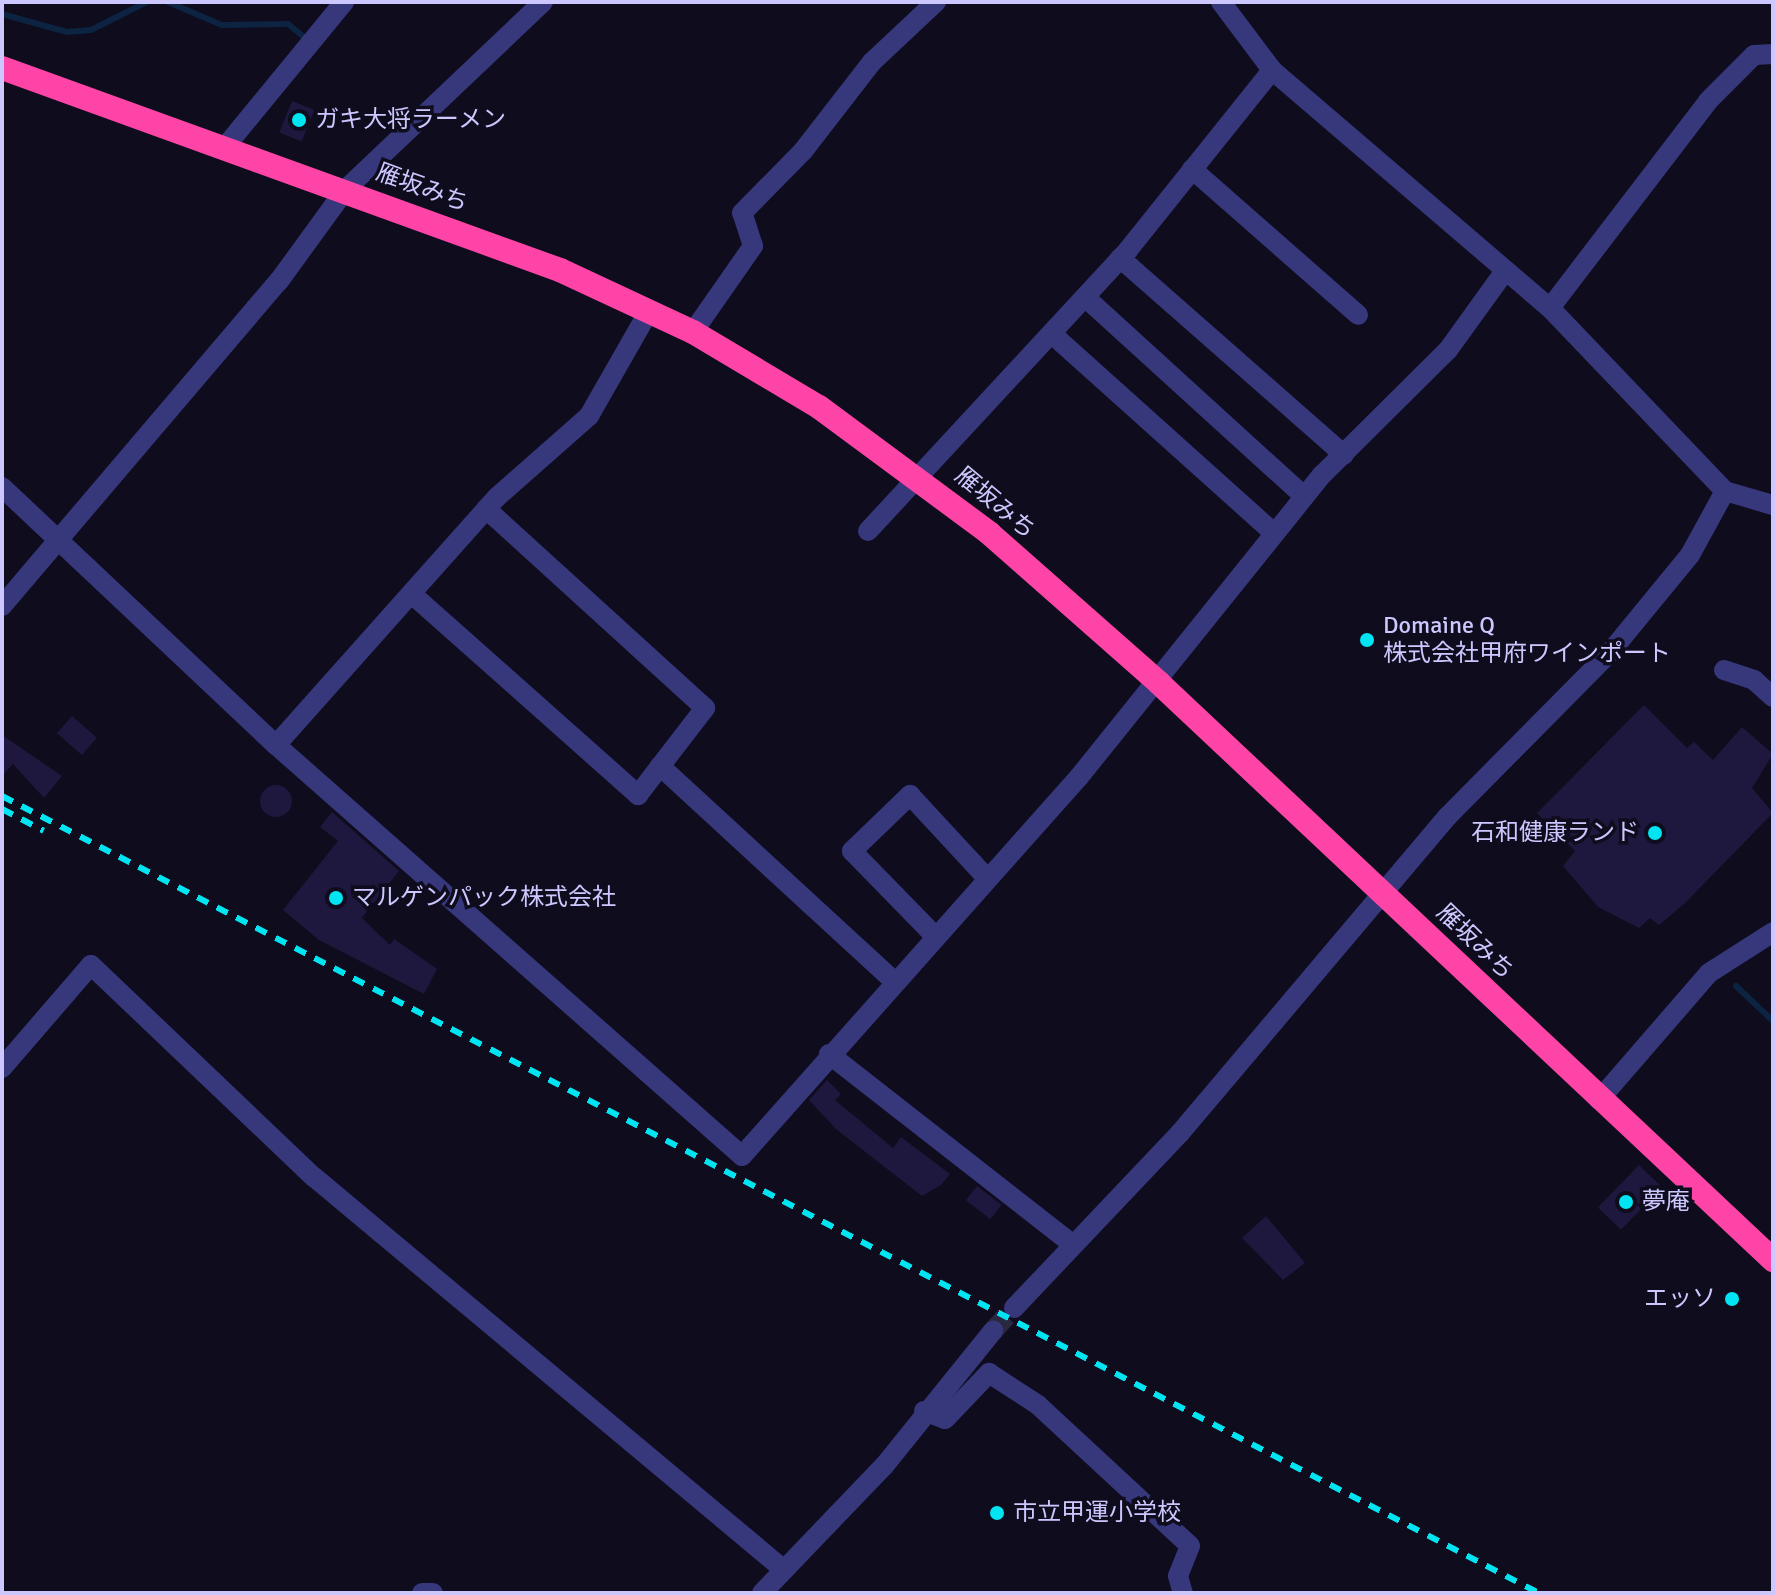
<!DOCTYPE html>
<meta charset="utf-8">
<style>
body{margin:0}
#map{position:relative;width:1775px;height:1595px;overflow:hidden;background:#0e0c1d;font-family:Signika,"Noto Sans JP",sans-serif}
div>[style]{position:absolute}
.stream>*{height:6px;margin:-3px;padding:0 3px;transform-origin:3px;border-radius:3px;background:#0c2341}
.building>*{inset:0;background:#1e183e;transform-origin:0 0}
.round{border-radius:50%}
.minor-tunnel>*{height:20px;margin-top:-10px;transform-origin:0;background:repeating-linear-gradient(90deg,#2a283f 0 20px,transparent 0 30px)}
.minor>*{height:20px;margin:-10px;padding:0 10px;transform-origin:10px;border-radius:10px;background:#37377c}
.highway>*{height:24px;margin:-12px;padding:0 12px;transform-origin:12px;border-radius:12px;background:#fe44a6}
.rail>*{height:6px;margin-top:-3px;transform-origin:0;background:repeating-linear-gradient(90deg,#01e5f2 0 12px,transparent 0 22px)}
.dots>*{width:22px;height:22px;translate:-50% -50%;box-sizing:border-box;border:4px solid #0e0c1d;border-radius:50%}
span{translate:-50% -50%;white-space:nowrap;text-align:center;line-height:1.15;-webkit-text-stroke:7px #0e0c1d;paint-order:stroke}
.poi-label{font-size:24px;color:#ccc8ff}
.left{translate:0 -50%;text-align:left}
.right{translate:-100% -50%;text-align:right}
.street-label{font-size:24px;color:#ccc8ff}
.frame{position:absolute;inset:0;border:4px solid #ccc8ff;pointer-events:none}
</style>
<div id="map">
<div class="stream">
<div style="left:168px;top:2px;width:59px;rotate:23.1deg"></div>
<div style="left:222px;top:25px;width:66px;rotate:-0.9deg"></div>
<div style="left:288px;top:24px;width:26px;rotate:39deg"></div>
<div style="left:2px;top:14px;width:67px;rotate:15.5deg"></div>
<div style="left:67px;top:32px;width:24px;rotate:-5deg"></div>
<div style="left:91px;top:30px;width:63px;rotate:-26.6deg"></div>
<div style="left:1736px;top:986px;width:51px;rotate:43.4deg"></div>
</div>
<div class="building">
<div style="left:292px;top:101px;width:24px;height:34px;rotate:22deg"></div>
<div style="clip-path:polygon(1644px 705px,1687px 748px,1694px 742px,1713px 760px,1742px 727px,1773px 754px,1752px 788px,1773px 813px,1684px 904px,1659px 925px,1650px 918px,1639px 928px,1598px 907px,1563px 866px,1575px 851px,1537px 813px)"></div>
<div style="left:72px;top:716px;width:33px;height:23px;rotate:41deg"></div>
<div style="clip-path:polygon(2px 735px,62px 776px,44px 798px,13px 764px,2px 776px)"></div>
<div class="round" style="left:260px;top:785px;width:32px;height:32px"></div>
<div style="clip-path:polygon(332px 812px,399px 871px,362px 918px,390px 945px,394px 939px,437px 969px,424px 994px,319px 940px,283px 910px,338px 841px,320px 827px)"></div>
<div style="clip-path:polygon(827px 1080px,841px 1094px,835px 1100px,893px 1148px,901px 1137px,950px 1174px,941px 1185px,922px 1196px,836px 1129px,809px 1100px)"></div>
<div style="left:1639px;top:1165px;width:32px;height:59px;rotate:44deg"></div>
<div style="left:977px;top:1186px;width:31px;height:18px;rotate:38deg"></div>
<div style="clip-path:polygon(1266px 1216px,1305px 1263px,1283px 1280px,1242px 1238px)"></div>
</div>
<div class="minor-tunnel">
<div style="left:993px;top:1331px;width:31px;rotate:-48deg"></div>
</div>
<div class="minor">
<div style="left:1221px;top:2px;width:85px;rotate:53.1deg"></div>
<div style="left:1272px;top:70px;width:366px;rotate:40.6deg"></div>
<div style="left:1550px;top:308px;width:253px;rotate:46.3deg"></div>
<div style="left:1725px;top:491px;width:50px;rotate:16.3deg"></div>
<div style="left:225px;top:147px;width:188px;rotate:-50.6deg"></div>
<div style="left:1192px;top:169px;width:221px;rotate:41.3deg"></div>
<div style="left:1120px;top:258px;width:298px;rotate:41.3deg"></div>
<div style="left:1085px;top:297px;width:296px;rotate:42.3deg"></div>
<div style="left:1550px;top:308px;width:260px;rotate:-52.6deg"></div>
<div style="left:1708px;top:101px;width:65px;rotate:-45deg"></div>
<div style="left:1754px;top:55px;width:19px;rotate:-3deg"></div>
<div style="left:693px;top:332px;width:105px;rotate:-55.1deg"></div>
<div style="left:753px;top:246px;width:35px;rotate:-108deg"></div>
<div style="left:742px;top:213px;width:87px;rotate:-45.5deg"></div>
<div style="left:803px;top:151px;width:113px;rotate:-52.2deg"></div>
<div style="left:872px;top:62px;width:88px;rotate:-43.2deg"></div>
<div style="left:1052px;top:334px;width:298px;rotate:41.9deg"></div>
<div style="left:2px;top:487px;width:376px;rotate:43.3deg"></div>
<div style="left:276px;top:745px;width:621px;rotate:41.41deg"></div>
<div style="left:742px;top:1156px;width:507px;rotate:-48.36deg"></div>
<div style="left:1079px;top:777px;width:389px;rotate:-51.2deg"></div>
<div style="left:1323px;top:474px;width:176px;rotate:-44.8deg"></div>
<div style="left:1448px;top:350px;width:97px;rotate:-54.2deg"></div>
<div style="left:868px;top:531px;width:383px;rotate:-47.2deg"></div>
<div style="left:1128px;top:250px;width:231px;rotate:-51.3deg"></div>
<div style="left:414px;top:596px;width:300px;rotate:41.6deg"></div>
<div style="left:638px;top:795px;width:110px;rotate:-52.4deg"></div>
<div style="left:705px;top:708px;width:296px;rotate:-137.7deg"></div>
<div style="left:2px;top:606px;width:427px;rotate:-49.6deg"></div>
<div style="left:279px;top:281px;width:112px;rotate:-54deg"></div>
<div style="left:345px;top:190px;width:273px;rotate:-43.5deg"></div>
<div style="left:1724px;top:670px;width:32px;rotate:18deg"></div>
<div style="left:1754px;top:680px;width:25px;rotate:42deg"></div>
<div style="left:276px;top:745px;width:332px;rotate:-48.3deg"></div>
<div style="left:497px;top:497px;width:123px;rotate:-41.4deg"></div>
<div style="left:589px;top:416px;width:121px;rotate:-60.3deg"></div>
<div style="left:660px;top:766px;width:316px;rotate:42.6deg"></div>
<div style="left:933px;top:934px;width:116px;rotate:-134.3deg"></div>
<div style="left:852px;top:851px;width:81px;rotate:-44deg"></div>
<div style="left:910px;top:795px;width:110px;rotate:47.2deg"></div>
<div style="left:829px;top:1054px;width:308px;rotate:38deg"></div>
<div style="left:2px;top:1068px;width:136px;rotate:-49.2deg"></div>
<div style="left:91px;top:965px;width:308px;rotate:43.6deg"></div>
<div style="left:314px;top:1177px;width:611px;rotate:39.89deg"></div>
<div style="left:1599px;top:1100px;width:168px;rotate:-49.1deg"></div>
<div style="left:1709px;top:973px;width:76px;rotate:-32.6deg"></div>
<div style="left:1014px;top:1308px;width:241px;rotate:-46.5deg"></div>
<div style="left:1180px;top:1133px;width:414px;rotate:-49.8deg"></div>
<div style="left:1447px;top:817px;width:235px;rotate:-45.3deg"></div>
<div style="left:1612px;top:650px;width:123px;rotate:-50.6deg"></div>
<div style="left:1690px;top:555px;width:73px;rotate:-61.3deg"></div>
<div style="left:924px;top:1411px;width:22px;rotate:21deg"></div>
<div style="left:945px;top:1419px;width:64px;rotate:-46.3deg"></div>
<div style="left:989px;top:1373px;width:59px;rotate:33.1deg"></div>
<div style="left:1038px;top:1405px;width:207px;rotate:42.8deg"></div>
<div style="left:1190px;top:1546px;width:32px;rotate:112deg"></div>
<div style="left:1178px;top:1576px;width:18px;rotate:74deg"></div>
<div style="left:422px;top:1593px;width:11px"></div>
<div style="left:762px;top:1593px;width:176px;rotate:-46.2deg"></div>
<div style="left:884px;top:1466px;width:174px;rotate:-51.1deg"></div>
</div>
<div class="highway">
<div style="left:2px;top:68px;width:593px;rotate:19.9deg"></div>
<div style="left:560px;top:270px;width:147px;rotate:25deg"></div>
<div style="left:693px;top:332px;width:147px;rotate:30.8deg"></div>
<div style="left:819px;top:407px;width:212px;rotate:36.5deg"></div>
<div style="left:989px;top:533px;width:227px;rotate:41.4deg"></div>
<div style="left:1159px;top:683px;width:843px;rotate:43.22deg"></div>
</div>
<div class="rail">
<div style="left:2px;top:796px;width:1731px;rotate:27.41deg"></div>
<div style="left:2px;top:809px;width:47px;rotate:27.6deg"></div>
</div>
<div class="dots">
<div style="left:299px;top:120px;background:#01e5f2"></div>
<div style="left:1367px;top:640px;background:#01e5f2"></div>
<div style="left:1655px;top:833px;background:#01e5f2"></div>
<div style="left:336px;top:898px;background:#01e5f2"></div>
<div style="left:1626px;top:1202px;background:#01e5f2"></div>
<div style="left:1732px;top:1299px;background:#01e5f2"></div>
<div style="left:997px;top:1513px;background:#01e5f2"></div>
</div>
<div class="poi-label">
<span class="left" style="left:315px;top:120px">ガキ大将ラーメン</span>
<span class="left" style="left:1383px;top:640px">Domaine Q<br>株式会社甲府ワインポート</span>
<span class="right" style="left:1639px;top:833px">石和健康ランド</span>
<span class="left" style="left:352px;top:898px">マルゲンパック株式会社</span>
<span class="left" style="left:1642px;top:1202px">夢庵</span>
<span class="right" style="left:1716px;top:1299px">エッソ</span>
<span class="left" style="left:1013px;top:1513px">市立甲運小学校</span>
</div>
<div class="street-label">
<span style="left:422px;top:188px;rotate:20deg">雁坂みち</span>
<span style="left:995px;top:503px;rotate:40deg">雁坂みち</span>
<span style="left:1475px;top:942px;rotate:44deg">雁坂みち</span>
</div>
<div class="frame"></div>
</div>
